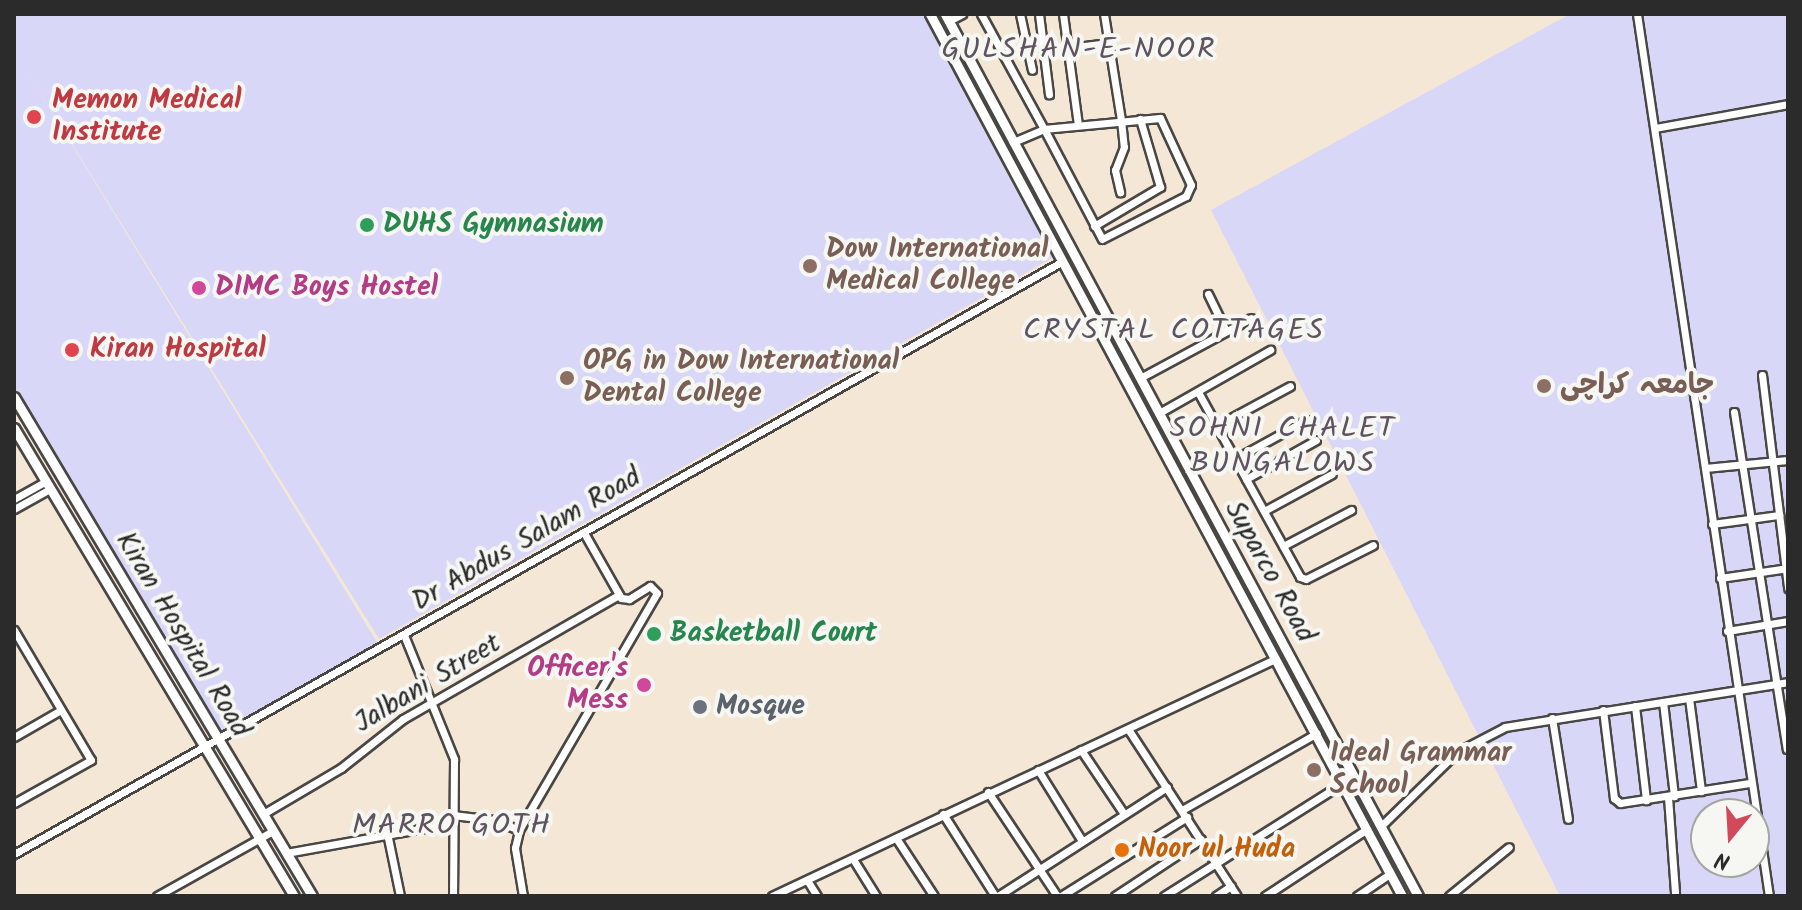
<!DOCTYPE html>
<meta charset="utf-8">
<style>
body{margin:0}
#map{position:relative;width:1802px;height:910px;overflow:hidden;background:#f5e7d5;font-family:Kalam,"Playpen Sans Arabic",sans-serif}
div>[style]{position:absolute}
.built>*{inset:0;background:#d9d7f8}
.roads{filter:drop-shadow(2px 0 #494744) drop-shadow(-2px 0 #494744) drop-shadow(0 2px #494744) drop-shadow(0 -2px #494744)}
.minor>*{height:7px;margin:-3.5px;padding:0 3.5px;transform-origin:3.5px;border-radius:3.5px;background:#fff}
.major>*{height:9px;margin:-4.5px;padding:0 4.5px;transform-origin:4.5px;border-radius:4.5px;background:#fff}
.dots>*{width:22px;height:22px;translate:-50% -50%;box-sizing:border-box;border:4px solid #f6f6f2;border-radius:50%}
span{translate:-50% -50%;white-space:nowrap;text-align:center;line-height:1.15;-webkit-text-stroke:8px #f6f6f2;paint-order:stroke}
.health-label{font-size:28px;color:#be3a42;font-weight:700}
.left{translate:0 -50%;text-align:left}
.leisure-label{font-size:28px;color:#27864d;font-weight:700}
.education-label{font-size:28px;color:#785e54;font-weight:700}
.hotel-label{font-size:28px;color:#b23c85;font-weight:700}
.right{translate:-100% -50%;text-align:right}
.street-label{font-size:28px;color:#2b2b2b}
.worship-label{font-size:28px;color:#5b616d;font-weight:700}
.food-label{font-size:28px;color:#c56008;font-weight:700}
.neighbourhood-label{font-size:30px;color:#5e535f;letter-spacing:2px}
.frame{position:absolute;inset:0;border:16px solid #2b2b2b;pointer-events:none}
.north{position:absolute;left:1690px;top:798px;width:80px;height:80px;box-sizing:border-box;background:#f6f6f2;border:2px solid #a5a5a2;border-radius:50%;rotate:198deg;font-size:22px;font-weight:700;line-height:32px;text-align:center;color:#2b2b2b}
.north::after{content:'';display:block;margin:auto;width:28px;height:36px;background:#d1495b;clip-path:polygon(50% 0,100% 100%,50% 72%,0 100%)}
</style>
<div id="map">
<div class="built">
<div style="clip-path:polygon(14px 14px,932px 14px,1059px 254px,379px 639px,23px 65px,380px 647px,218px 738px,14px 398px)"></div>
<div style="clip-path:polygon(evenodd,1570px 14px,1788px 14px,1788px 896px,1560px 896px,1211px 210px,1570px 14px,1706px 814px,1754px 814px,1754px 862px,1706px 862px,1706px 814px)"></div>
</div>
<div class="roads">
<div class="minor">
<div style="left:981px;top:14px;width:131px;rotate:61.3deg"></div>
<div style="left:1044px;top:129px;width:124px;rotate:62.2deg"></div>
<div style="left:1102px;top:239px;width:94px;rotate:-27.1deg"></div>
<div style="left:1186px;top:196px;width:12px;rotate:-66deg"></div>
<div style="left:1191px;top:185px;width:74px;rotate:-114.8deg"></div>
<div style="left:1160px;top:118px;width:117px;rotate:174.6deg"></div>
<div style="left:1044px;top:129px;width:34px;rotate:157deg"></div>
<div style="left:1020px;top:14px;width:57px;rotate:77.9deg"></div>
<div style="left:1039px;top:14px;width:81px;rotate:82.9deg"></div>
<div style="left:1063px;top:14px;width:112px;rotate:82.3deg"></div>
<div style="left:1104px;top:14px;width:107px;rotate:80.9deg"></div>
<div style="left:1121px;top:120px;width:27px;rotate:84deg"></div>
<div style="left:1124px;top:147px;width:25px;rotate:111deg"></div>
<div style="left:1115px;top:170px;width:23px;rotate:77deg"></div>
<div style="left:1637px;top:14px;width:892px;rotate:81.49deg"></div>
<div style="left:949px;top:21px;width:15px;rotate:-28deg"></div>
<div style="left:1068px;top:48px;width:41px;rotate:-7deg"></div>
<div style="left:1655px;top:128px;width:135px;rotate:-10.2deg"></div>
<div style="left:1094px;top:226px;width:77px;rotate:-30.6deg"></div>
<div style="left:1160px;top:187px;width:71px;rotate:-106.4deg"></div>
<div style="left:1208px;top:294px;width:41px;rotate:64.1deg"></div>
<div style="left:1762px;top:375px;width:215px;rotate:83deg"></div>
<div style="left:1140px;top:378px;width:126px;rotate:-28.4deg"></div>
<div style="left:1198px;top:392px;width:211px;rotate:61.1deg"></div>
<div style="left:1300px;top:577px;width:6px;rotate:18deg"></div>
<div style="left:1306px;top:579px;width:75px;rotate:-26.9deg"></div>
<div style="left:1734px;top:412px;width:341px;rotate:81.1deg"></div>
<div style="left:1159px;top:413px;width:128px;rotate:-29.6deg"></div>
<div style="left:1216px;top:426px;width:84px;rotate:-28.4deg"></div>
<div style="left:1235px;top:459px;width:81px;rotate:-28.8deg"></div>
<div style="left:1705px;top:468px;width:83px;rotate:-5.5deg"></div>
<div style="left:1246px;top:479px;width:80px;rotate:-29.1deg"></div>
<div style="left:14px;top:499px;width:37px;rotate:-29deg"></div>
<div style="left:14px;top:509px;width:41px;rotate:-29.1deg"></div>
<div style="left:1264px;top:511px;width:77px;rotate:-28.6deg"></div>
<div style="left:1712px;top:524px;width:68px;rotate:-7.7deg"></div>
<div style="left:1283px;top:546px;width:77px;rotate:-27.9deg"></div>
<div style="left:1720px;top:578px;width:69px;rotate:-8.4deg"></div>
<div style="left:14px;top:630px;width:151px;rotate:59.4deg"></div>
<div style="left:91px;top:760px;width:88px;rotate:150.8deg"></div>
<div style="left:1727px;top:631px;width:62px;rotate:-9.3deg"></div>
<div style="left:404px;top:635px;width:134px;rotate:68deg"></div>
<div style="left:454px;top:759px;width:137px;rotate:90.4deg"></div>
<div style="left:1689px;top:698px;width:94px;rotate:82.6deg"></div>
<div style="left:1663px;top:702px;width:95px;rotate:83.3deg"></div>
<div style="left:1635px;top:706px;width:95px;rotate:83.3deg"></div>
<div style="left:1603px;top:710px;width:89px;rotate:82.9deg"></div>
<div style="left:1614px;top:798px;width:8px;rotate:40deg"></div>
<div style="left:1620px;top:803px;width:131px;rotate:-8.8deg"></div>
<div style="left:1552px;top:718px;width:102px;rotate:81deg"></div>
<div style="left:1128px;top:729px;width:199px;rotate:56.9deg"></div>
<div style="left:14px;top:737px;width:54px;rotate:-29.9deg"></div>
<div style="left:1081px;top:750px;width:77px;rotate:56.1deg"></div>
<div style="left:1038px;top:770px;width:84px;rotate:58.2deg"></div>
<div style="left:988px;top:792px;width:125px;rotate:56.4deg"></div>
<div style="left:1668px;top:797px;width:96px;rotate:85.8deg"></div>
<div style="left:1182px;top:810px;width:155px;rotate:-29.7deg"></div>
<div style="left:263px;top:814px;width:91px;rotate:-30.5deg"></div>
<div style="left:341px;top:768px;width:79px;rotate:-38.3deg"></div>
<div style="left:403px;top:719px;width:249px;rotate:-29.9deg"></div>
<div style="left:943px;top:814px;width:97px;rotate:57.6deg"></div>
<div style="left:453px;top:815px;width:41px;rotate:7deg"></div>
<div style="left:494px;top:820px;width:27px;rotate:22deg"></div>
<div style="left:1381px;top:826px;width:106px;rotate:-44.2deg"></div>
<div style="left:1457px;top:752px;width:54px;rotate:-27.5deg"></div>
<div style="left:1505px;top:727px;width:287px;rotate:-9deg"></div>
<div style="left:387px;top:833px;width:64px;rotate:78.3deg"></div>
<div style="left:896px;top:838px;width:69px;rotate:56.8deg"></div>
<div style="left:286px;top:853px;width:170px;rotate:-10.2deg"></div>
<div style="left:14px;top:854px;width:1203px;rotate:-29.48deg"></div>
<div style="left:853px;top:859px;width:44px;rotate:58.1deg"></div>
<div style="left:807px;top:880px;width:19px;rotate:58deg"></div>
<div style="left:157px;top:896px;width:133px;rotate:-29.3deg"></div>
<div style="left:523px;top:896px;width:49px;rotate:-99.5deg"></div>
<div style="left:515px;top:848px;width:18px;rotate:-77deg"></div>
<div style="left:519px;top:830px;width:274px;rotate:-59.8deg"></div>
<div style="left:657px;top:593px;width:10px;rotate:-135deg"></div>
<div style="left:650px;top:586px;width:25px;rotate:148deg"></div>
<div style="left:629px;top:599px;width:8px;rotate:-173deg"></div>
<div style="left:621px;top:598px;width:75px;rotate:-119.6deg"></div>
<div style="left:772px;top:896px;width:556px;rotate:-25.23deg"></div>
<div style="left:998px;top:896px;width:201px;rotate:-32.8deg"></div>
<div style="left:1061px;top:896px;width:149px;rotate:-32.1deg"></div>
<div style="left:1115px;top:896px;width:103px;rotate:-33.5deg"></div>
<div style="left:1164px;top:896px;width:213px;rotate:-32.3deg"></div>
<div style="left:1216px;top:896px;width:18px;rotate:-34deg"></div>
<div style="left:1265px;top:896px;width:122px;rotate:-33.3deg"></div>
<div style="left:1357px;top:896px;width:40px;rotate:-34deg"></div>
<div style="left:1449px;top:896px;width:77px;rotate:-39.2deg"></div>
</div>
<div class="major">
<div style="left:930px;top:14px;width:1000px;rotate:61.85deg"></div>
<div style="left:945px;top:14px;width:1001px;rotate:61.8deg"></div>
<div style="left:14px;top:397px;width:581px;rotate:59.15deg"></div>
<div style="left:14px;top:428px;width:545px;rotate:59.11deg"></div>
</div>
</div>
<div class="dots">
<div style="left:34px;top:117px;background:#e0444e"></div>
<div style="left:367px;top:225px;background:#2e9e5b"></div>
<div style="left:810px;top:266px;background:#8d6e63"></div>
<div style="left:199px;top:288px;background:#d1479c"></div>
<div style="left:72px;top:350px;background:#e0444e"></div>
<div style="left:567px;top:378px;background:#8d6e63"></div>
<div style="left:1544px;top:386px;background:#8d6e63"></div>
<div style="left:654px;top:634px;background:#2e9e5b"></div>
<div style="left:644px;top:685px;background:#d1479c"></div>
<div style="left:700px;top:707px;background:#6b7280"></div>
<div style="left:1314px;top:770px;background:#8d6e63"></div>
<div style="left:1122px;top:850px;background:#e8710a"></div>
</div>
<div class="health-label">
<span class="left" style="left:52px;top:117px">Memon Medical<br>Institute</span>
<span class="left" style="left:90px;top:350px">Kiran Hospital</span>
</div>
<div class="leisure-label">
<span class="left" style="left:383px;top:225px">DUHS Gymnasium</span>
<span class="left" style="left:670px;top:634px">Basketball Court</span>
</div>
<div class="education-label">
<span class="left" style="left:826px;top:266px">Dow International<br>Medical College</span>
<span class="left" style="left:583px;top:378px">OPG in Dow International<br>Dental College</span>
<span class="left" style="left:1560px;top:386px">جامعہ کراچی</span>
<span class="left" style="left:1330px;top:770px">Ideal Grammar<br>School</span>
</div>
<div class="hotel-label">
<span class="left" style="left:215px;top:288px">DIMC Boys Hostel</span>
<span class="right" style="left:628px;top:685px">Officer's<br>Mess</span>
</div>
<div class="street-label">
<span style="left:527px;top:540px;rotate:-30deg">Dr Abdus Salam Road</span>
<span style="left:1269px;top:572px;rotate:61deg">Suparco Road</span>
<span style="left:182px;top:635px;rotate:59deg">Kiran Hospital Road</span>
<span style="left:428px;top:684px;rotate:-31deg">Jalbani Street</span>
</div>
<div class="worship-label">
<span class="left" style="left:716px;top:707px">Mosque</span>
</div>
<div class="food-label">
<span class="left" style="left:1138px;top:850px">Noor ul Huda</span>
</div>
<div class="neighbourhood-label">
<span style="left:1079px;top:50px">GULSHAN-E-NOOR</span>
<span style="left:1174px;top:331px">CRYSTAL COTTAGES</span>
<span style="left:1283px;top:446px">SOHNI CHALET<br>BUNGALOWS</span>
<span style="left:452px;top:826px">MARRO GOTH</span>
</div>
<div class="frame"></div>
<div class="north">N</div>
</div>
